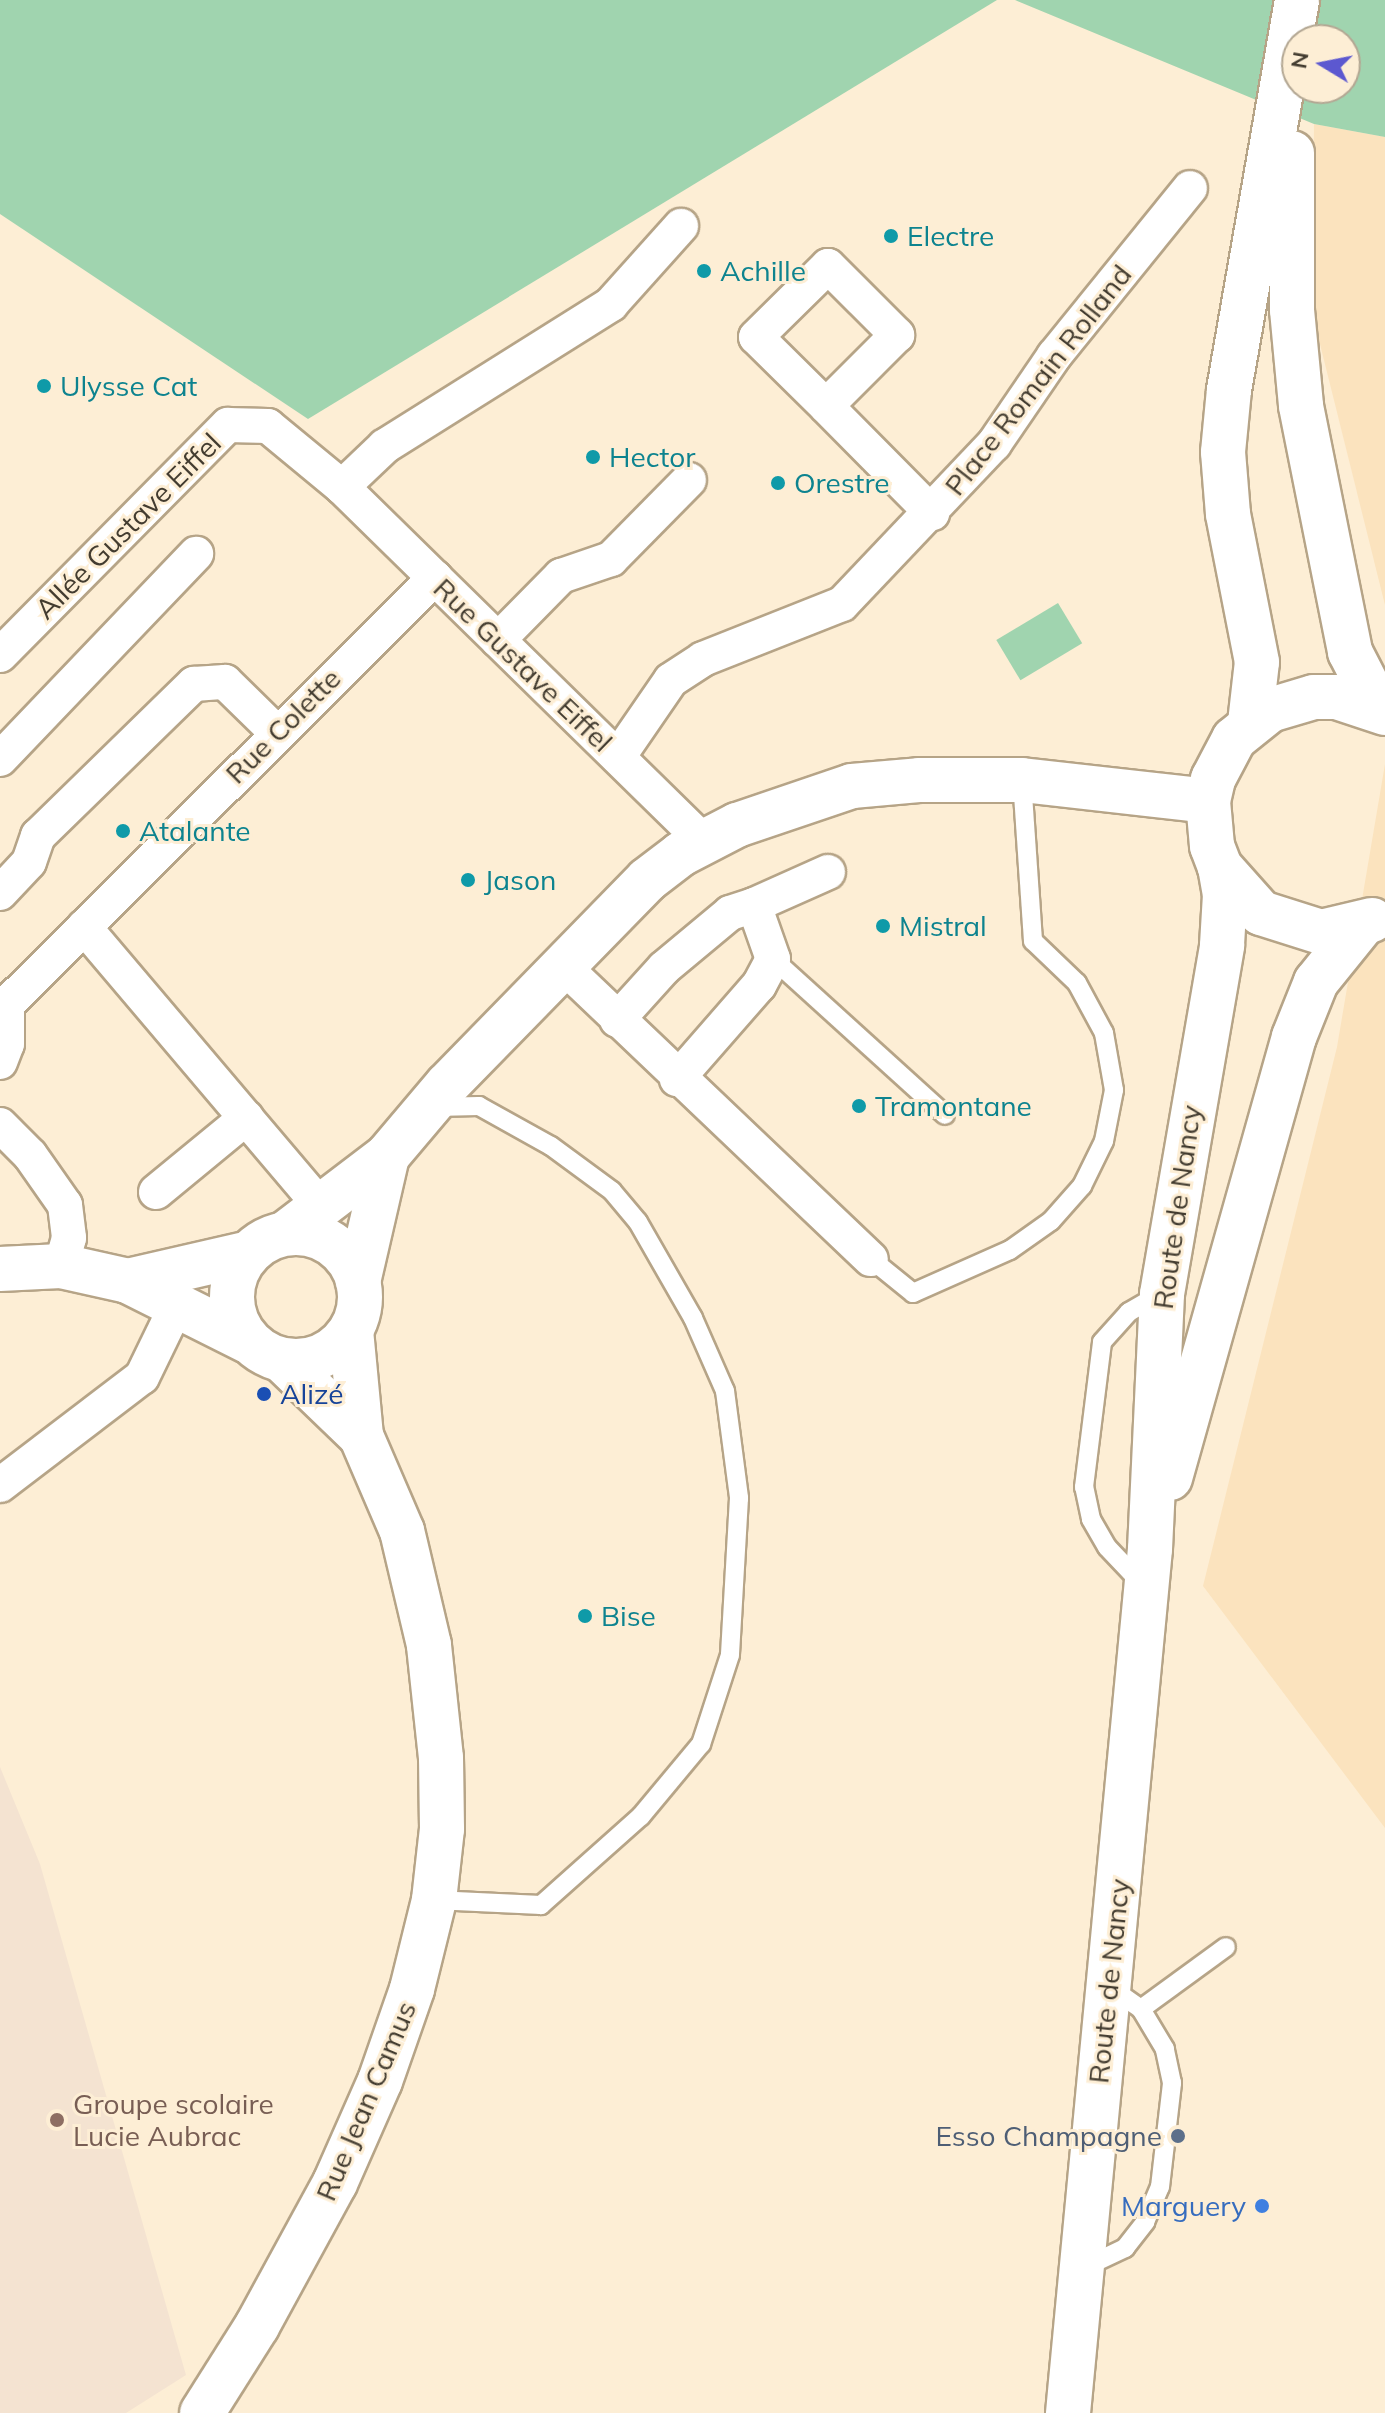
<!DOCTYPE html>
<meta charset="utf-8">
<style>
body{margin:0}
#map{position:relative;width:1385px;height:2413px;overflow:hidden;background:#fdeed5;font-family:Mulish,sans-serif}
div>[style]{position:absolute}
.built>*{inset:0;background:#fbe3be}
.education>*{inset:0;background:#f4e3d1}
.green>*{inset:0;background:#a0d4af;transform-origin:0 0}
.roads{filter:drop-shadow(2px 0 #b6a487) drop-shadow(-2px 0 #b6a487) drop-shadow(0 2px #b6a487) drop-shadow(0 -2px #b6a487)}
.lane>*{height:18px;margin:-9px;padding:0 9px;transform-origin:9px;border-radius:9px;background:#fff}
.street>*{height:34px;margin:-17px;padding:0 17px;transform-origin:17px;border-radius:17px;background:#fff}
.secondary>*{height:44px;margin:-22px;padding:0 22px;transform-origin:22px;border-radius:22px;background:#fff}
.secondary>.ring{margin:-22px;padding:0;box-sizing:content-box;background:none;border:44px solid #fff;border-radius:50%}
.dots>*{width:22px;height:22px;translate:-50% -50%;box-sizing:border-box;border:4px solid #fdeed5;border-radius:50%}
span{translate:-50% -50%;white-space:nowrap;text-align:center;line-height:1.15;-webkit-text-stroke:6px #fdeed5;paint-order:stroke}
.culture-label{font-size:28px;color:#0d838f}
.left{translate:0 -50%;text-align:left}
.street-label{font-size:28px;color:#433c30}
.transit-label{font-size:28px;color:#164399}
.education-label{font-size:28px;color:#785e54}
.service-label{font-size:28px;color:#4e5e75}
.right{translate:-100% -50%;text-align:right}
.shop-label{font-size:28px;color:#366cbe}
.north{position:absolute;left:1281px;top:24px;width:80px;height:80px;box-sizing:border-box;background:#fdeed5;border:2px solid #b3a793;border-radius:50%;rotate:280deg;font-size:22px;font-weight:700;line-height:32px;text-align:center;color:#433c30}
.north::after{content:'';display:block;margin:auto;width:28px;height:36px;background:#5c58d0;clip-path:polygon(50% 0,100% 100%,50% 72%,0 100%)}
</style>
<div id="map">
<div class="built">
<div style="clip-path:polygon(1314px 124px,1385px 137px,1385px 605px,1312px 312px)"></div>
<div style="clip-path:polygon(1385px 764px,1385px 1828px,1203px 1586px,1337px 1047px)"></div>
</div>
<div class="education">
<div style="clip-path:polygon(0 1767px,40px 1864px,186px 2375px,126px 2413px,0 2413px)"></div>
</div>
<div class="green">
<div style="clip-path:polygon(0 0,997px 0,308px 419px,0 214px)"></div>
<div style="clip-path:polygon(evenodd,1015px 0,1385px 0,1385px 137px,1314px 124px,1015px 0,1297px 40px,1345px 40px,1345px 88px,1297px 88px,1297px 40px)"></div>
<div style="left:1058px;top:603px;width:47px;height:72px;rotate:59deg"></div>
</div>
<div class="roads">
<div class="lane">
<div style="left:773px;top:959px;width:232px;rotate:42.2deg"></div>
<div style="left:434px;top:1107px;width:45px;rotate:-1.3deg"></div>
<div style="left:479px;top:1106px;width:82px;rotate:29.1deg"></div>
<div style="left:551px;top:1146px;width:76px;rotate:36.4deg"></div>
<div style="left:612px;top:1191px;width:40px;rotate:50deg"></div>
<div style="left:638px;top:1222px;width:111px;rotate:60.2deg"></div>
<div style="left:693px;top:1318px;width:80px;rotate:66.3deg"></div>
<div style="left:725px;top:1391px;width:108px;rotate:82.5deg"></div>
<div style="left:739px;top:1498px;width:157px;rotate:93.3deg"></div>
<div style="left:730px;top:1655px;width:94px;rotate:108deg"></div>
<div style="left:701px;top:1744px;width:94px;rotate:129.8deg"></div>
<div style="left:641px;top:1816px;width:134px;rotate:138.3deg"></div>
<div style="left:541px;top:1905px;width:107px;rotate:-177.3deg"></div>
<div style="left:871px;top:1259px;width:54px;rotate:39deg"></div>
<div style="left:913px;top:1293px;width:106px;rotate:-23.9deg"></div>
<div style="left:1010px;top:1250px;width:50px;rotate:-35.3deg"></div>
<div style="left:1051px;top:1221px;width:47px;rotate:-48.5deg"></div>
<div style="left:1082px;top:1186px;width:50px;rotate:-63.9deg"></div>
<div style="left:1104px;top:1141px;width:52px;rotate:-78.9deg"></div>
<div style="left:1114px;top:1090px;width:58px;rotate:-100deg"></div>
<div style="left:1104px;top:1033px;width:57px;rotate:-118.4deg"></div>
<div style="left:1077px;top:983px;width:61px;rotate:-136.3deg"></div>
<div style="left:1033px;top:941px;width:161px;rotate:-93.9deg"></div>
<div style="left:1143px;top:1585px;width:52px;rotate:-133.5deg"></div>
<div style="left:1107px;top:1547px;width:32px;rotate:-120deg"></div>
<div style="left:1091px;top:1519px;width:33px;rotate:-102deg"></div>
<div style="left:1084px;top:1487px;width:146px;rotate:-82.9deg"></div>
<div style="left:1102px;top:1342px;width:40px;rotate:-48deg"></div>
<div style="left:1129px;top:1312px;width:34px;rotate:-30deg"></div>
<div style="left:1141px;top:2009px;width:105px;rotate:-36.1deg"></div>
<div style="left:1083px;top:2268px;width:47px;rotate:-25.5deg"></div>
<div style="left:1125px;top:2248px;width:33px;rotate:-52deg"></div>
<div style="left:1145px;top:2222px;width:38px;rotate:-67deg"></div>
<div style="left:1160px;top:2187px;width:105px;rotate:-83.4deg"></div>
<div style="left:1172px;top:2083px;width:35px;rotate:-102deg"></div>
<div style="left:1165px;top:2049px;width:47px;rotate:-121deg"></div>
<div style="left:1141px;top:2009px;width:39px;rotate:-145deg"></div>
</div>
<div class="street">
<div style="left:826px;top:406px;width:98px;rotate:-135.4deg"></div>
<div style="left:756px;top:337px;width:101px;rotate:-44.6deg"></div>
<div style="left:828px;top:266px;width:98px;rotate:45deg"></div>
<div style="left:897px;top:335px;width:100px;rotate:135deg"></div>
<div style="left:826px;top:406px;width:151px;rotate:45.3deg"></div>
<div style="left:342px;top:487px;width:59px;rotate:-43.6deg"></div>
<div style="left:385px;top:446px;width:267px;rotate:-32.1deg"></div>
<div style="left:611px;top:304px;width:105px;rotate:-48.1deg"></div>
<div style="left:498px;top:640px;width:90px;rotate:-45.5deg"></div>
<div style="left:561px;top:576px;width:53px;rotate:-18.8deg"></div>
<div style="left:611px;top:559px;width:111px;rotate:-45.4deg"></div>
<div style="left:0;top:655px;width:324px;rotate:-45.3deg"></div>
<div style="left:228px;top:425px;width:40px;rotate:1.4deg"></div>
<div style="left:268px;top:426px;width:96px;rotate:39.5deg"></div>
<div style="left:342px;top:487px;width:507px;rotate:44.44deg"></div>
<div style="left:618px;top:757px;width:93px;rotate:-55.5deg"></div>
<div style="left:671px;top:680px;width:38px;rotate:-33deg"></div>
<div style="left:703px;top:659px;width:149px;rotate:-21.6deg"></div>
<div style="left:842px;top:604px;width:221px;rotate:-46.5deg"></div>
<div style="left:994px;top:444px;width:107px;rotate:-55.7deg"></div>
<div style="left:1054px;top:356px;width:216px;rotate:-51deg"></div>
<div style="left:0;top:759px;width:284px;rotate:-46.3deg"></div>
<div style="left:0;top:893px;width:42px;rotate:-46.9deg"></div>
<div style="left:29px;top:862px;width:28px;rotate:-71deg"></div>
<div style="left:38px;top:836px;width:218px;rotate:-44.3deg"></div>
<div style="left:194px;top:684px;width:31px;rotate:-4deg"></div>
<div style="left:225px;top:682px;width:71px;rotate:44.4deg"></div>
<div style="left:754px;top:905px;width:81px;rotate:-24deg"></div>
<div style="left:84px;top:927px;width:366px;rotate:49.7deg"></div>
<div style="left:563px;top:966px;width:425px;rotate:43.6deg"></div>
<div style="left:617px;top:1020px;width:70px;rotate:-47.9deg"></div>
<div style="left:664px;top:968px;width:86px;rotate:-39.8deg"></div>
<div style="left:730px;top:913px;width:25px;rotate:-18deg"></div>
<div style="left:754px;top:905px;width:57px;rotate:70.6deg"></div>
<div style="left:773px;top:959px;width:30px;rotate:118deg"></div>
<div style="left:759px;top:985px;width:125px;rotate:131.1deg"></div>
<div style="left:0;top:1062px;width:19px;rotate:-69deg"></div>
<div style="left:7px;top:1044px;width:40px;rotate:-90deg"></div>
<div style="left:7px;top:1004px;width:604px;rotate:-44.87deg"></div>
<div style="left:0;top:1125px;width:42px;rotate:45deg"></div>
<div style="left:30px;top:1155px;width:61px;rotate:55deg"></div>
<div style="left:65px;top:1205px;width:33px;rotate:83deg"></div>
<div style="left:69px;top:1238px;width:29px;rotate:106deg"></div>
<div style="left:156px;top:1192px;width:117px;rotate:-39.4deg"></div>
<div style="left:0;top:1485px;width:178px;rotate:-37.3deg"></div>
<div style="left:142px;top:1377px;width:80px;rotate:-64.1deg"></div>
</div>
<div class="secondary">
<div style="left:1292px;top:153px;width:157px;rotate:90deg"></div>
<div style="left:1292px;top:310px;width:96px;rotate:84.6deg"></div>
<div style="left:1301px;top:406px;width:251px;rotate:78.7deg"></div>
<div style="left:1350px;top:652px;width:65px;rotate:62.7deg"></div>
<div style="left:1250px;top:723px;width:61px;rotate:-83.5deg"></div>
<div style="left:1257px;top:662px;width:151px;rotate:-101.1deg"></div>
<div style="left:1228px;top:514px;width:62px;rotate:-94.6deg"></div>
<div style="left:1223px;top:452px;width:62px;rotate:-84.5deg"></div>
<div style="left:1229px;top:390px;width:396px;rotate:-80.1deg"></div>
<div style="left:1372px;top:920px;width:52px;rotate:166.8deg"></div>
<div style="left:1321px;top:932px;width:63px;rotate:-162.4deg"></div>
<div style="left:1261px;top:913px;width:62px;rotate:-131.7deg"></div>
<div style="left:1220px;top:867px;width:22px;rotate:-111deg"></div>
<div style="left:1212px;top:846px;width:45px;rotate:-95.1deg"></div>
<div style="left:1208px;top:801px;width:23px;rotate:-77deg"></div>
<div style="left:1213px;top:779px;width:45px;rotate:-62.3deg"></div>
<div style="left:1234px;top:739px;width:46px;rotate:-38.9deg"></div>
<div style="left:1270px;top:710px;width:46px;rotate:-16.5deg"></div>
<div style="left:1314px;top:697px;width:23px"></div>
<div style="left:1337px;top:697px;width:51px;rotate:18.4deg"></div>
<div style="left:286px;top:1233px;width:127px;rotate:-37.3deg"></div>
<div style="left:387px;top:1156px;width:93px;rotate:-49.8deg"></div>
<div style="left:447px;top:1085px;width:286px;rotate:-45.7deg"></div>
<div style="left:647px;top:880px;width:43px;rotate:-37.4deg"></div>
<div style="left:681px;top:854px;width:63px;rotate:-27.4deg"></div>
<div style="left:737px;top:825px;width:121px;rotate:-18.7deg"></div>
<div style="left:852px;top:786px;width:67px;rotate:-5.1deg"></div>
<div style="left:919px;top:780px;width:103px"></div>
<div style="left:1022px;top:780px;width:187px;rotate:6.4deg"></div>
<div class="ring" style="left:232px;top:1233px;width:84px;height:84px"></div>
<div style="left:0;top:1269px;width:61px;rotate:-2.8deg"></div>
<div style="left:61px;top:1266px;width:69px;rotate:12.6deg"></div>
<div style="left:128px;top:1281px;width:134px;rotate:26.6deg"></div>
<div style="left:128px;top:1281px;width:124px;rotate:-13deg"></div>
<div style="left:358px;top:1282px;width:129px;rotate:-77deg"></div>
<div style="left:283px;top:1361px;width:108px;rotate:43.9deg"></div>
<div style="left:1170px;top:1478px;width:458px;rotate:-74.3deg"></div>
<div style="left:1294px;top:1037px;width:59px;rotate:-68.2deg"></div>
<div style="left:1316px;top:982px;width:73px;rotate:-51.1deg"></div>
<div style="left:202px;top:2413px;width:103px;rotate:-57.7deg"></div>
<div style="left:257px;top:2326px;width:163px;rotate:-61.4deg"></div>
<div style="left:335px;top:2183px;width:111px;rotate:-66.2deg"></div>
<div style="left:380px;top:2081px;width:97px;rotate:-70.8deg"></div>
<div style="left:412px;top:1989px;width:92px;rotate:-76.1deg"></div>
<div style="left:434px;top:1900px;width:71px;rotate:-83.6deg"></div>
<div style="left:442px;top:1829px;width:71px;rotate:-90.8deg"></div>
<div style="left:441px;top:1758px;width:114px;rotate:-96.1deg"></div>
<div style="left:429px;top:1645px;width:117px;rotate:-103.3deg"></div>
<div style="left:402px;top:1531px;width:103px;rotate:-113.3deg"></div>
<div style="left:361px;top:1436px;width:106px;rotate:-95.4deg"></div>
<div style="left:1068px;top:2413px;width:868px;rotate:-84.58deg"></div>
<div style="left:1150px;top:1549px;width:255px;rotate:-87.3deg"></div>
<div style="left:1162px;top:1294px;width:354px;rotate:-80.2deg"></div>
<div style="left:1222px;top:945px;width:50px;rotate:-86.6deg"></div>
<div style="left:1225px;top:895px;width:28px;rotate:-100deg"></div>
</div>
</div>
<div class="dots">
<div style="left:891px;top:236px;background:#0f9aa8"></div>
<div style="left:704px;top:271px;background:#0f9aa8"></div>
<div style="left:44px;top:386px;background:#0f9aa8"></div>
<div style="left:593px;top:457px;background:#0f9aa8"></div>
<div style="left:778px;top:483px;background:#0f9aa8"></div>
<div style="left:123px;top:831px;background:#0f9aa8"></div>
<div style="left:468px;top:880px;background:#0f9aa8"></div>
<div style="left:883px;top:926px;background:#0f9aa8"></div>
<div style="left:859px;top:1106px;background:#0f9aa8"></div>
<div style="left:264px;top:1394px;background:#1a4fb4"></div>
<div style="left:585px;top:1616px;background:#0f9aa8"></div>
<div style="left:57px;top:2120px;background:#8d6e63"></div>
<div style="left:1178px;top:2136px;background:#5c6f8a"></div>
<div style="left:1262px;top:2206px;background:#3f7fe0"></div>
</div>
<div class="culture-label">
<span class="left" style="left:907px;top:236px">Electre</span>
<span class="left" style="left:720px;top:271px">Achille</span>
<span class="left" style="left:60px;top:386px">Ulysse Cat</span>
<span class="left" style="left:609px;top:457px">Hector</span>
<span class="left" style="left:794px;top:483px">Orestre</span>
<span class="left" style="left:139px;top:831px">Atalante</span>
<span class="left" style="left:484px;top:880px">Jason</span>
<span class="left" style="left:899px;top:926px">Mistral</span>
<span class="left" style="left:875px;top:1106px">Tramontane</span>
<span class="left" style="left:601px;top:1616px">Bise</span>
</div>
<div class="street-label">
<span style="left:1038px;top:380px;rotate:-52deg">Place Romain Rolland</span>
<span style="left:128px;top:526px;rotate:-45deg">Allée Gustave Eiffel</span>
<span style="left:523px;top:665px;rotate:44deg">Rue Gustave Eiffel</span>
<span style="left:283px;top:726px;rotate:-45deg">Rue Colette</span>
<span style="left:1177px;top:1207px;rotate:-82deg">Route de Nancy</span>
<span style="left:1109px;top:1981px;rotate:-84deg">Route de Nancy</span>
<span style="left:366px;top:2101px;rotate:-67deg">Rue Jean Camus</span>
</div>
<div class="transit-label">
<span class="left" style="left:280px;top:1394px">Alizé</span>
</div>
<div class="education-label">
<span class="left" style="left:73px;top:2120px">Groupe scolaire<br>Lucie Aubrac</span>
</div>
<div class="service-label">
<span class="right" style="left:1162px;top:2136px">Esso Champagne</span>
</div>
<div class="shop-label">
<span class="right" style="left:1246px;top:2206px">Marguery</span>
</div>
<div class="north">N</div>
</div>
